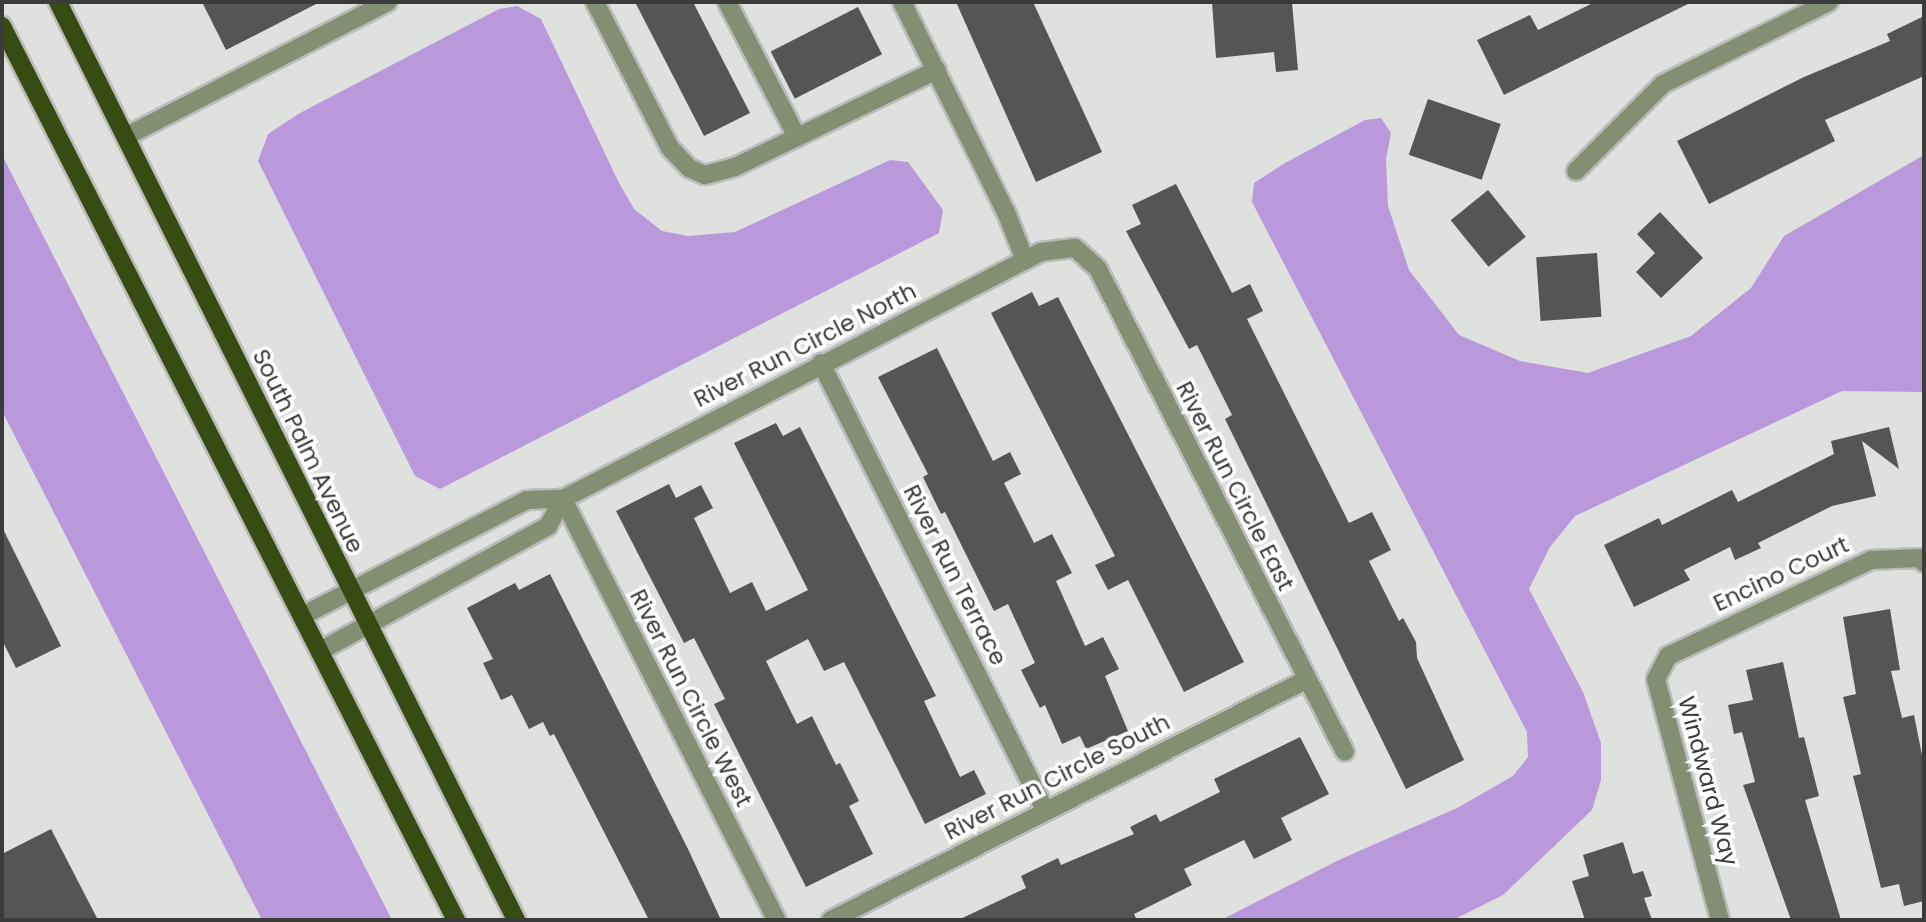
<!DOCTYPE html>
<style>
body{margin:0}
#map{position:relative;width:1926px;height:922px;overflow:hidden;background:#dfe1de;font-family:Poppins,sans-serif}
div>[style]{position:absolute}
.water>*{inset:0;background:#b999dc}
.building>*{inset:0;background:#555653;transform-origin:0 0}
.roads{filter:drop-shadow(2px 0 #bbbcba) drop-shadow(-2px 0 #bbbcba) drop-shadow(0 2px #bbbcba) drop-shadow(0 -2px #bbbcba)}
.minor>*{height:18px;margin:-9px;padding:0 9px;transform-origin:9px;border-radius:9px;background:#828f72}
.major>*{height:18px;margin:-9px;padding:0 9px;transform-origin:9px;border-radius:9px;background:#374c12}
span{translate:-50% -50%;white-space:nowrap;text-align:center;line-height:1.15;-webkit-text-stroke:7px #fff;paint-order:stroke}
.street-label{font-size:23px;color:#3b3b3a}
.frame{position:absolute;inset:0;border:4px solid #3b3b3a;pointer-events:none}
</style>
<div id="map">
<div class="water">
<div style="clip-path:polygon(517px 6px,541px 19px,619px 183px,634px 209px,662px 231px,688px 236px,735px 232px,890px 160px,908px 162px,943px 210px,939px 233px,440px 489px,415px 476px,258px 161px,268px 134px,300px 113px,499px 9px)"></div>
<div style="clip-path:polygon(1381px 118px,1391px 133px,1386px 159px,1388px 206px,1409px 270px,1459px 335px,1520px 361px,1588px 373px,1691px 336px,1751px 288px,1784px 236px,1924px 155px,1924px 392px,1842px 391px,1575px 516px,1550px 547px,1529px 589px,1583px 692px,1601px 743px,1601px 780px,1592px 810px,1503px 895px,1453px 920px,1221px 920px,1341px 859px,1457px 808px,1513px 776px,1528px 757px,1527px 732px,1252px 202px,1254px 183px,1285px 163px,1365px 120px)"></div>
<div style="clip-path:polygon(2px 155px,392px 920px,262px 920px,2px 411px)"></div>
</div>
<div class="building">
<div style="clip-path:polygon(202px 2px,320px 2px,226px 50px)"></div>
<div style="clip-path:polygon(635px 2px,693px 2px,750px 113px,704px 136px)"></div>
<div style="clip-path:polygon(956px 2px,1033px 2px,1102px 152px,1036px 182px)"></div>
<div style="clip-path:polygon(1212px 2px,1292px 2px,1298px 70px,1276px 72px,1274px 52px,1216px 58px)"></div>
<div style="clip-path:polygon(1595px 2px,1692px 2px,1504px 95px,1477px 40px,1530px 15px,1538px 30px)"></div>
<div style="left:858px;top:7px;width:53px;height:98px;rotate:63deg"></div>
<div style="clip-path:polygon(1924px 16px,1924px 76px,1825px 120px,1835px 141px,1709px 204px,1677px 141px,1804px 77px,1890px 41px,1887px 34px)"></div>
<div style="left:1428px;top:99px;width:77px;height:59px;rotate:19deg"></div>
<div style="clip-path:polygon(1176px 184px,1232px 293px,1250px 284px,1263px 311px,1247px 319px,1349px 523px,1372px 512px,1391px 550px,1369px 561px,1399px 621px,1403px 618px,1416px 642px,1417px 658px,1464px 760px,1406px 789px,1225px 419px,1232px 415px,1197px 345px,1189px 349px,1126px 231px,1141px 224px,1132px 205px)"></div>
<div style="left:1488px;top:190px;width:60px;height:48px;rotate:51deg"></div>
<div style="clip-path:polygon(1660px 212px,1703px 258px,1661px 298px,1636px 272px,1655px 253px,1637px 234px)"></div>
<div style="left:1597px;top:253px;width:64px;height:61px;rotate:86deg"></div>
<div style="clip-path:polygon(1032px 292px,1039px 306px,1058px 297px,1244px 662px,1184px 692px,1128px 580px,1108px 590px,1095px 565px,1115px 556px,991px 313px)"></div>
<div style="clip-path:polygon(937px 348px,993px 461px,1010px 452px,1021px 474px,1004px 483px,1034px 543px,1052px 534px,1072px 573px,1056px 581px,1085px 646px,1103px 637px,1119px 669px,1105px 676px,1128px 731px,1086px 749px,1080px 736px,1062px 744px,1045px 705px,1040px 708px,1021px 670px,1035px 663px,1008px 604px,994px 611px,945px 512px,941px 514px,923px 477px,928px 474px,878px 377px)"></div>
<div style="clip-path:polygon(776px 423px,783px 436px,800px 427px,936px 696px,924px 701px,960px 777px,974px 770px,986px 794px,925px 824px,844px 662px,824px 671px,808px 639px,766px 661px,797px 724px,812px 716px,836px 765px,840px 763px,859px 801px,849px 806px,873px 854px,806px 887px,714px 704px,725px 699px,694px 638px,684px 643px,616px 511px,669px 484px,676px 498px,701px 485px,713px 508px,694px 518px,730px 593px,752px 582px,766px 611px,808px 590px,734px 443px)"></div>
<div style="clip-path:polygon(1889px 427px,1899px 469px,1862px 441px,1876px 496px,1832px 506px,1758px 543px,1761px 548px,1735px 560px,1730px 547px,1684px 570px,1690px 580px,1634px 607px,1604px 545px,1659px 518px,1662px 525px,1732px 490px,1738px 502px,1834px 454px,1831px 441px)"></div>
<div style="clip-path:polygon(2px 527px,61px 646px,16px 668px,2px 640px)"></div>
<div style="clip-path:polygon(550px 574px,688px 849px,721px 920px,649px 920px,554px 734px,550px 736px,543px 722px,529px 729px,512px 695px,501px 700px,483px 663px,493px 659px,467px 608px,515px 583px,519px 590px)"></div>
<div style="clip-path:polygon(1890px 609px,1900px 670px,1891px 671px,1902px 718px,1914px 715px,1924px 765px,1924px 901px,1904px 906px,1899px 884px,1881px 888px,1853px 776px,1861px 774px,1843px 697px,1856px 694px,1843px 617px)"></div>
<div style="clip-path:polygon(1783px 662px,1799px 738px,1804px 737px,1819px 796px,1805px 800px,1841px 920px,1791px 920px,1743px 785px,1755px 782px,1742px 732px,1734px 734px,1728px 705px,1753px 700px,1746px 670px)"></div>
<div style="clip-path:polygon(1300px 737px,1329px 794px,1281px 818px,1292px 840px,1254px 859px,1244px 840px,1184px 869px,1192px 885px,1134px 914px,1137px 920px,958px 920px,1026px 888px,1021px 876px,1058px 858px,1061px 865px,1134px 834px,1130px 827px,1156px 814px,1160px 822px,1220px 792px,1214px 779px)"></div>
<div style="clip-path:polygon(51px 829px,98px 920px,2px 920px,2px 854px)"></div>
<div style="clip-path:polygon(1623px 842px,1633px 874px,1643px 871px,1652px 896px,1644px 898px,1652px 920px,1585px 920px,1572px 881px,1589px 876px,1583px 855px)"></div>
</div>
<div class="roads">
<div class="minor">
<div style="left:595px;top:2px;width:164px;rotate:62.8deg"></div>
<div style="left:670px;top:148px;width:28px;rotate:46deg"></div>
<div style="left:689px;top:168px;width:17px;rotate:24deg"></div>
<div style="left:705px;top:175px;width:31px;rotate:-15deg"></div>
<div style="left:735px;top:167px;width:224px;rotate:-25.7deg"></div>
<div style="left:727px;top:2px;width:152px;rotate:62.6deg"></div>
<div style="left:902px;top:2px;width:234px;rotate:63.7deg"></div>
<div style="left:1006px;top:212px;width:52px;rotate:68.4deg"></div>
<div style="left:127px;top:136px;width:293px;rotate:-27.2deg"></div>
<div style="left:1576px;top:171px;width:123px;rotate:-45deg"></div>
<div style="left:1663px;top:84px;width:185px;rotate:-26.3deg"></div>
<div style="left:821px;top:363px;width:500px;rotate:63.4deg"></div>
<div style="left:563px;top:499px;width:472px;rotate:63.1deg"></div>
<div style="left:302px;top:616px;width:253px;rotate:-27.3deg"></div>
<div style="left:527px;top:500px;width:36px;rotate:-2deg"></div>
<div style="left:563px;top:499px;width:538px;rotate:-27.33deg"></div>
<div style="left:1041px;top:252px;width:34px;rotate:-7deg"></div>
<div style="left:1075px;top:248px;width:31px;rotate:42deg"></div>
<div style="left:1098px;top:269px;width:542px;rotate:62.92deg"></div>
<div style="left:320px;top:651px;width:260px;rotate:-28.7deg"></div>
<div style="left:548px;top:526px;width:31px;rotate:-61deg"></div>
<div style="left:831px;top:920px;width:532px;rotate:-26.81deg"></div>
<div style="left:1720px;top:920px;width:249px;rotate:-104.9deg"></div>
<div style="left:1656px;top:679px;width:26px;rotate:-62deg"></div>
<div style="left:1668px;top:656px;width:225px;rotate:-25.3deg"></div>
<div style="left:1871px;top:560px;width:49px;rotate:-2.3deg"></div>
<div style="left:1920px;top:558px;width:6px;rotate:51deg"></div>
</div>
<div class="major">
<div style="left:58px;top:2px;width:1026px;rotate:63.48deg"></div>
<div style="left:2px;top:26px;width:1003px;rotate:63.08deg"></div>
</div>
</div>
<div class="street-label">
<span style="left:805px;top:345px;rotate:-27deg">River Run Circle North</span>
<span style="left:308px;top:451px;rotate:64deg">South Palm Avenue</span>
<span style="left:1235px;top:486px;rotate:63deg">River Run Circle East</span>
<span style="left:1781px;top:574px;rotate:-25deg">Encino Court</span>
<span style="left:955px;top:575px;rotate:63deg">River Run Terrace</span>
<span style="left:691px;top:698px;rotate:63deg">River Run Circle West</span>
<span style="left:1057px;top:777px;rotate:-27deg">River Run Circle South</span>
<span style="left:1708px;top:781px;rotate:75deg">Windward Way</span>
</div>
<div class="frame"></div>
</div>
